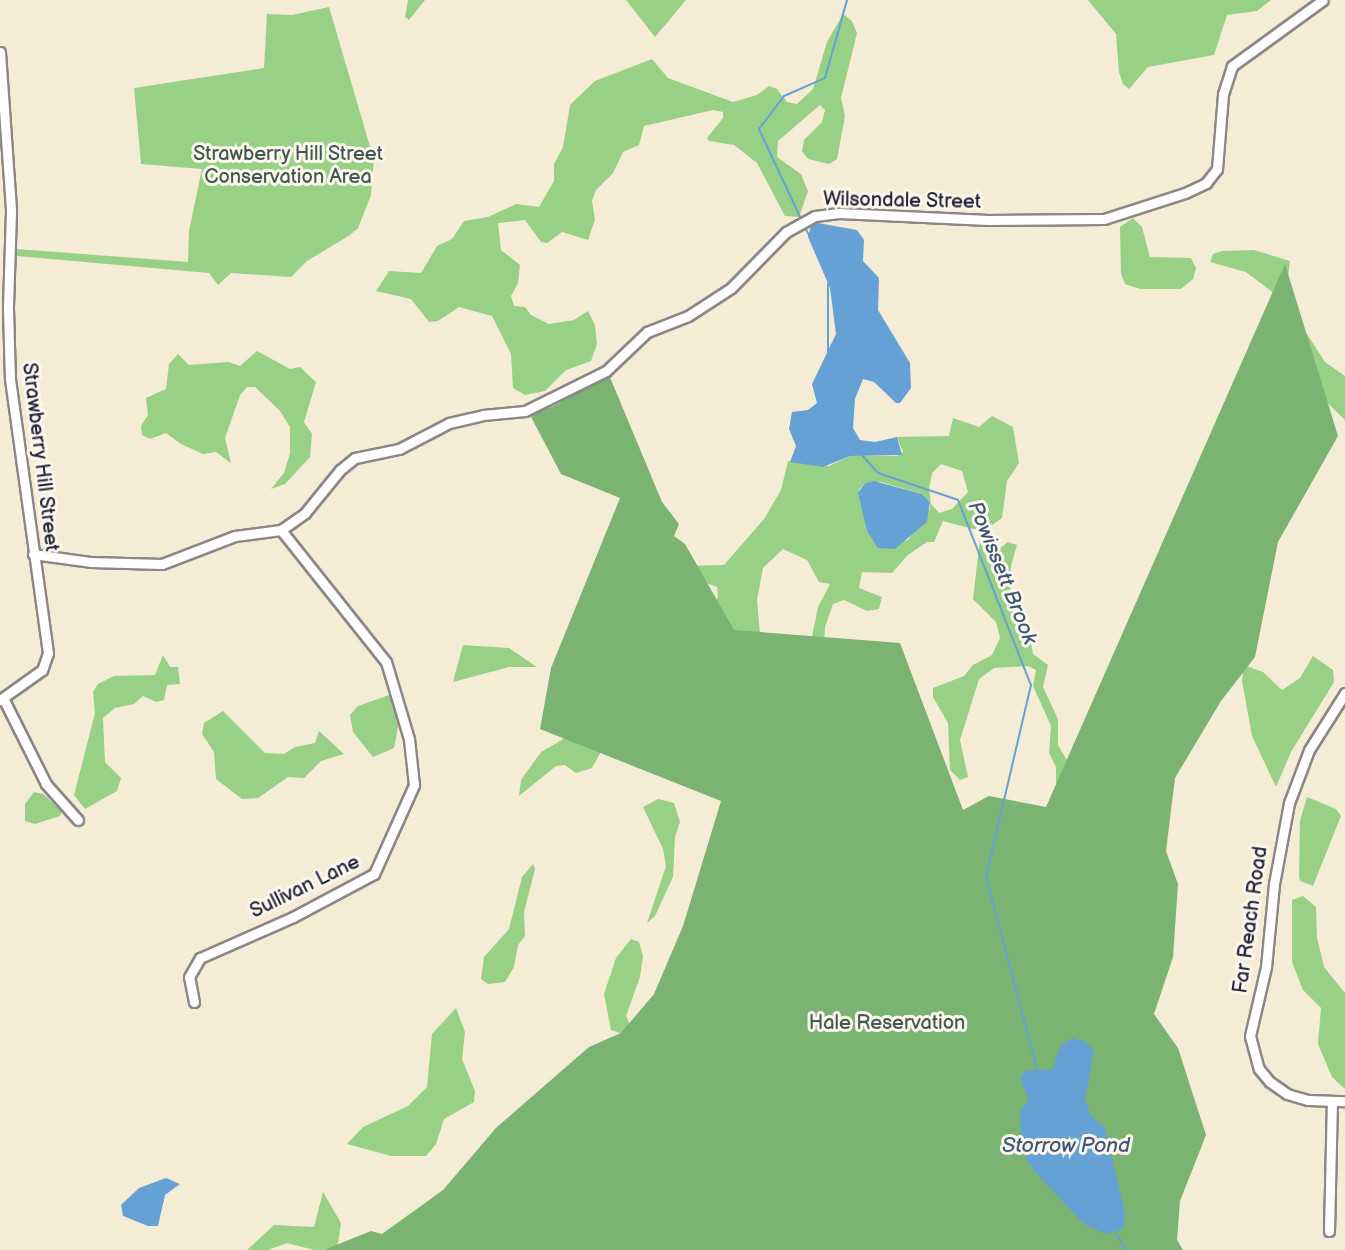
<!DOCTYPE html>
<style>
body{margin:0}
#map{position:relative;width:1345px;height:1250px;overflow:hidden;background:#f4ecd5;font-family:"Balsamiq Sans",sans-serif}
div>[style]{position:absolute}
.green>*{inset:0;background:#98d185}
.forest>*{inset:0;background:#7ab372}
.water>*{inset:0;background:#66a1d6}
.stream>*{height:2px;margin:-1px;padding:0 1px;transform-origin:1px;border-radius:1px;background:#66a1d6}
.roads{filter:drop-shadow(2px 0 #8b8788) drop-shadow(-2px 0 #8b8788) drop-shadow(0 2px #8b8788) drop-shadow(0 -2px #8b8788)}
.minor>*{height:9px;margin:-4.5px;padding:0 4.5px;transform-origin:4.5px;border-radius:4.5px;background:#fff}
span{translate:-50% -50%;white-space:nowrap;text-align:center;line-height:1.15;-webkit-text-stroke:6px #fbf7ec;paint-order:stroke}
.park-label{font-size:20px;color:#455751}
.street-label{font-size:20px;color:#22223b}
.water-label{font-size:21px;color:#3d5579;font-style:italic}
</style>
<div id="map">
<div class="green">
<div style="clip-path:polygon(408px 0,425px 0,409px 20px,405px 17px)"></div>
<div style="clip-path:polygon(626px 0,686px 0,655px 37px)"></div>
<div style="clip-path:polygon(1088px 0,1271px 0,1257px 11px,1227px 15px,1214px 55px,1148px 67px,1129px 89px,1123px 84px,1119px 72px,1116px 34px)"></div>
<div style="clip-path:polygon(329px 7px,374px 160px,371px 195px,358px 228px,350px 235px,307px 261px,291px 277px,231px 273px,218px 285px,209px 273px,17px 256px,17px 249px,188px 262px,189px 231px,202px 169px,141px 164px,134px 88px,264px 68px,267px 14px,292px 15px)"></div>
<div style="clip-path:polygon(843px 14px,852px 21px,857px 33px,841px 98px,845px 116px,837px 159px,829px 164px,808px 159px,802px 151px,804px 140px,822px 122px,825px 110px,820px 105px,778px 141px,777px 157px,801px 174px,808px 191px,799px 217px,785px 216px,757px 163px,734px 145px,709px 141px,707px 138px,723px 118px,723px 112px,713px 110px,644px 126px,639px 145px,623px 152px,613px 173px,596px 190px,592px 201px,595px 220px,588px 240px,562px 232px,547px 243px,541px 242px,525px 220px,498px 223px,501px 250px,520px 265px,518px 283px,511px 296px,514px 306px,525px 307px,531px 315px,549px 324px,574px 320px,588px 311px,595px 325px,597px 344px,591px 361px,566px 370px,545px 391px,525px 395px,513px 388px,511px 354px,492px 316px,459px 307px,438px 321px,429px 322px,411px 299px,376px 291px,389px 271px,421px 273px,437px 246px,452px 239px,464px 221px,488px 217px,516px 204px,539px 207px,554px 181px,554px 164px,563px 147px,570px 105px,595px 81px,652px 59px,668px 78px,733px 102px,757px 95px,769px 86px,777px 89px,787px 102px,797px 104px,813px 89px,827px 42px)"></div>
<div style="clip-path:polygon(1133px 218px,1142px 227px,1150px 257px,1191px 258px,1196px 268px,1193px 279px,1181px 289px,1140px 289px,1125px 284px,1121px 274px,1120px 227px)"></div>
<div style="clip-path:polygon(1254px 250px,1290px 261px,1287px 284px,1275px 294px,1246px 272px,1210px 262px,1213px 254px,1222px 251px)"></div>
<div style="clip-path:polygon(1307px 334px,1325px 362px,1345px 376px,1345px 420px,1314px 390px,1304px 338px)"></div>
<div style="clip-path:polygon(257px 351px,290px 369px,300px 367px,316px 382px,304px 422px,312px 434px,310px 457px,285px 484px,271px 489px,284px 473px,290px 453px,290px 427px,280px 411px,255px 387px,247px 387px,240px 395px,225px 438px,231px 463px,216px 452px,203px 454px,181px 444px,166px 433px,150px 439px,142px 435px,141px 426px,148px 415px,146px 398px,166px 389px,169px 364px,178px 354px,189px 365px,229px 362px,240px 366px)"></div>
<div style="clip-path:polygon(evenodd,992px 416px,1013px 427px,1019px 463px,1007px 481px,1002px 518px,988px 528px,990px 539px,995px 552px,1008px 542px,1017px 545px,1011px 566px,1010px 606px,1029px 632px,1033px 654px,1048px 665px,1043px 687px,1058px 719px,1058px 745px,1068px 762px,1056px 789px,1056px 767px,1049px 753px,1051px 726px,1033px 686px,1036px 670px,1028px 666px,994px 668px,979px 679px,960px 740px,968px 777px,960px 780px,950px 770px,948px 723px,933px 697px,933px 688px,964px 676px,973px 665px,992px 655px,1000px 638px,996px 622px,973px 599px,981px 531px,943px 521px,934px 542px,927px 542px,908px 555px,892px 573px,862px 572px,859px 588px,882px 597px,879px 609px,867px 611px,844px 600px,833px 604px,825px 627px,823px 664px,810px 646px,818px 607px,830px 584px,819px 582px,807px 560px,783px 549px,763px 568px,757px 600px,760px 634px,734px 632px,713px 608px,718px 596px,717px 587px,695px 579px,592px 768px,576px 773px,565px 765px,556px 766px,519px 796px,521px 780px,541px 752px,565px 738px,676px 566px,724px 565px,764px 519px,781px 490px,788px 461px,829px 466px,850px 456px,897px 456px,903px 452px,897px 437px,949px 436px,953px 418px,979px 427px,992px 416px,941px 464px,962px 471px,968px 492px,952px 509px,939px 513px,931px 504px,929px 489px,932px 473px,941px 464px,992px 416px,881px 482px,922px 494px,930px 502px,930px 509px,908px 540px,899px 543px,867px 531px,859px 490px,865px 483px,881px 482px)"></div>
<div style="clip-path:polygon(463px 645px,509px 648px,537px 667px,509px 667px,453px 682px)"></div>
<div style="clip-path:polygon(163px 655px,170px 667px,178px 667px,180px 684px,167px 685px,164px 700px,156px 702px,143px 696px,134px 704px,115px 708px,103px 718px,105px 762px,121px 778px,117px 791px,85px 809px,74px 795px,95px 713px,93px 692px,98px 684px,114px 676px,155px 675px)"></div>
<div style="clip-path:polygon(1313px 656px,1333px 670px,1334px 682px,1291px 752px,1276px 787px,1252px 736px,1242px 681px,1244px 665px,1263px 672px,1282px 690px,1300px 678px)"></div>
<div style="clip-path:polygon(389px 695px,399px 721px,394px 748px,373px 757px,353px 732px,350px 715px,358px 706px)"></div>
<div style="clip-path:polygon(223px 711px,265px 753px,284px 754px,295px 747px,315px 743px,319px 731px,344px 754px,321px 761px,304px 778px,288px 777px,258px 798px,242px 799px,216px 779px,214px 752px,202px 734px,204px 723px)"></div>
<div style="clip-path:polygon(34px 792px,43px 794px,62px 811px,60px 816px,35px 824px,25px 821px,25px 804px)"></div>
<div style="clip-path:polygon(1307px 797px,1336px 809px,1341px 816px,1313px 886px,1300px 881px,1299px 876px,1300px 821px)"></div>
<div style="clip-path:polygon(658px 799px,674px 803px,680px 822px,675px 837px,673px 877px,655px 916px,647px 923px,666px 866px,663px 849px,643px 807px)"></div>
<div style="clip-path:polygon(533px 864px,535px 869px,524px 912px,525px 936px,518px 945px,514px 967px,505px 982px,488px 984px,481px 979px,484px 957px,509px 929px,522px 877px)"></div>
<div style="clip-path:polygon(1303px 896px,1316px 907px,1317px 938px,1324px 967px,1345px 993px,1345px 1089px,1332px 1077px,1318px 1044px,1321px 1008px,1303px 990px,1292px 962px,1292px 900px)"></div>
<div style="clip-path:polygon(631px 939px,639px 942px,643px 956px,640px 977px,626px 1016px,630px 1025px,623px 1034px,611px 1030px,604px 994px,616px 958px)"></div>
<div style="clip-path:polygon(456px 1008px,465px 1032px,462px 1059px,475px 1091px,474px 1102px,444px 1119px,436px 1144px,426px 1156px,391px 1156px,347px 1144px,363px 1127px,408px 1106px,427px 1087px,432px 1034px)"></div>
<div style="clip-path:polygon(323px 1192px,341px 1223px,337px 1250px,314px 1250px,287px 1243px,268px 1250px,247px 1250px,274px 1225px,314px 1227px)"></div>
</div>
<div class="forest">
<div style="clip-path:polygon(1285px 264px,1338px 436px,1278px 542px,1255px 657px,1221px 701px,1175px 778px,1166px 851px,1178px 884px,1173px 957px,1154px 1014px,1178px 1048px,1206px 1135px,1180px 1201px,1177px 1240px,1183px 1250px,324px 1250px,371px 1231px,382px 1234px,443px 1190px,496px 1128px,589px 1047px,621px 1033px,654px 994px,683px 926px,721px 801px,540px 729px,551px 668px,620px 498px,561px 474px,529px 413px,552px 407px,609px 375px,662px 502px,679px 524px,674px 536px,685px 544px,734px 630px,900px 643px,963px 810px,989px 796px,1046px 807px)"></div>
</div>
<div class="water">
<div style="clip-path:polygon(812px 222px,857px 230px,864px 240px,863px 261px,879px 278px,878px 310px,910px 363px,911px 388px,900px 403px,896px 403px,874px 382px,863px 379px,855px 399px,853px 428px,860px 440px,875px 442px,897px 437px,902px 455px,850px 456px,823px 467px,790px 462px,796px 446px,789px 429px,792px 412px,808px 410px,817px 403px,812px 384px,836px 334px,830px 288px,808px 237px)"></div>
<div style="clip-path:polygon(874px 481px,922px 494px,930px 502px,927px 522px,895px 549px,878px 548px,867px 531px,858px 493px,865px 483px)"></div>
<div style="clip-path:polygon(1072px 1038px,1086px 1042px,1094px 1051px,1085px 1099px,1090px 1115px,1105px 1128px,1125px 1213px,1123px 1229px,1105px 1234px,1083px 1223px,1039px 1176px,1028px 1162px,1021px 1138px,1020px 1110px,1028px 1101px,1020px 1076px,1027px 1070px,1052px 1070px,1061px 1045px)"></div>
<div style="clip-path:polygon(166px 1178px,180px 1184px,165px 1195px,158px 1226px,148px 1226px,123px 1216px,121px 1205px,139px 1188px)"></div>
</div>
<div class="stream">
<div style="left:802px;top:221px;width:102px;rotate:-115.1deg"></div>
<div style="left:759px;top:129px;width:41px;rotate:-52.9deg"></div>
<div style="left:784px;top:96px;width:45px;rotate:-23.7deg"></div>
<div style="left:825px;top:78px;width:81px;rotate:-74.2deg"></div>
<div style="left:804px;top:226px;width:13px;rotate:61deg"></div>
<div style="left:828px;top:283px;width:72px;rotate:90deg"></div>
<div style="left:861px;top:454px;width:25px;rotate:48deg"></div>
<div style="left:878px;top:473px;width:84px;rotate:18.6deg"></div>
<div style="left:958px;top:500px;width:199px;rotate:68.5deg"></div>
<div style="left:1031px;top:685px;width:197px;rotate:103.2deg"></div>
<div style="left:986px;top:877px;width:202px;rotate:75.1deg"></div>
<div style="left:1113px;top:1230px;width:24px;rotate:55deg"></div>
</div>
<div class="roads">
<div class="minor">
<div style="left:0;top:52px;width:159px;rotate:86deg"></div>
<div style="left:11px;top:211px;width:98px;rotate:91.8deg"></div>
<div style="left:8px;top:309px;width:70px;rotate:88.4deg"></div>
<div style="left:10px;top:379px;width:277px;rotate:82.1deg"></div>
<div style="left:48px;top:653px;width:18px;rotate:109deg"></div>
<div style="left:42px;top:670px;width:52px;rotate:144.5deg"></div>
<div style="left:33px;top:554px;width:59px;rotate:7.9deg"></div>
<div style="left:91px;top:562px;width:71px;rotate:1.6deg"></div>
<div style="left:162px;top:564px;width:78px;rotate:-21deg"></div>
<div style="left:235px;top:536px;width:46px;rotate:-7.4deg"></div>
<div style="left:281px;top:530px;width:29px;rotate:-35deg"></div>
<div style="left:305px;top:513px;width:55px;rotate:-50.9deg"></div>
<div style="left:340px;top:470px;width:19px;rotate:-39deg"></div>
<div style="left:355px;top:458px;width:45px;rotate:-11.6deg"></div>
<div style="left:399px;top:449px;width:56px;rotate:-27.5deg"></div>
<div style="left:449px;top:423px;width:35px;rotate:-13deg"></div>
<div style="left:483px;top:415px;width:42px;rotate:-5.4deg"></div>
<div style="left:525px;top:411px;width:90px;rotate:-26.3deg"></div>
<div style="left:606px;top:371px;width:57px;rotate:-43.6deg"></div>
<div style="left:647px;top:332px;width:44px;rotate:-21.3deg"></div>
<div style="left:688px;top:316px;width:51px;rotate:-33.1deg"></div>
<div style="left:731px;top:288px;width:78px;rotate:-45.5deg"></div>
<div style="left:786px;top:232px;width:33px;rotate:-29deg"></div>
<div style="left:815px;top:216px;width:24px;rotate:-7deg"></div>
<div style="left:839px;top:213px;width:149px;rotate:2.7deg"></div>
<div style="left:988px;top:220px;width:116px;rotate:-0.5deg"></div>
<div style="left:1104px;top:219px;width:85px;rotate:-17.8deg"></div>
<div style="left:1185px;top:193px;width:23px;rotate:-25deg"></div>
<div style="left:1206px;top:183px;width:18px;rotate:-52deg"></div>
<div style="left:1217px;top:169px;width:75px;rotate:-85.4deg"></div>
<div style="left:1223px;top:94px;width:29px;rotate:-72deg"></div>
<div style="left:1232px;top:66px;width:112px;rotate:-36deg"></div>
<div style="left:1345px;top:693px;width:67px;rotate:122.3deg"></div>
<div style="left:1309px;top:750px;width:57px;rotate:110.7deg"></div>
<div style="left:1289px;top:803px;width:82px;rotate:100.5deg"></div>
<div style="left:1274px;top:884px;width:83px;rotate:95.5deg"></div>
<div style="left:1266px;top:967px;width:71px;rotate:103.1deg"></div>
<div style="left:1250px;top:1036px;width:34px;rotate:75deg"></div>
<div style="left:1259px;top:1069px;width:17px;rotate:50deg"></div>
<div style="left:1270px;top:1082px;width:21px;rotate:35deg"></div>
<div style="left:1287px;top:1094px;width:22px;rotate:16deg"></div>
<div style="left:1308px;top:1100px;width:37px;rotate:2deg"></div>
<div style="left:3px;top:698px;width:96px;rotate:63.4deg"></div>
<div style="left:46px;top:784px;width:48px;rotate:48.4deg"></div>
<div style="left:194px;top:1002px;width:25px;rotate:-101deg"></div>
<div style="left:189px;top:977px;width:22px;rotate:-60deg"></div>
<div style="left:200px;top:958px;width:102px;rotate:-23.8deg"></div>
<div style="left:293px;top:917px;width:92px;rotate:-28deg"></div>
<div style="left:374px;top:874px;width:98px;rotate:-65.8deg"></div>
<div style="left:414px;top:785px;width:46px;rotate:-96.2deg"></div>
<div style="left:409px;top:739px;width:80px;rotate:-106.6deg"></div>
<div style="left:386px;top:662px;width:169px;rotate:-128.5deg"></div>
<div style="left:1329px;top:1231px;width:128px;rotate:-88.7deg"></div>
</div>
</div>
<div class="park-label">
<span style="left:288px;top:166px">Strawberry Hill Street<br>Conservation Area</span>
<span style="left:887px;top:1023px">Hale Reservation</span>
</div>
<div class="street-label">
<span style="left:902px;top:201px;rotate:1deg">Wilsondale Street</span>
<span style="left:40px;top:457px;rotate:83deg">Strawberry Hill Street</span>
<span style="left:305px;top:887px;rotate:-26deg">Sullivan Lane</span>
<span style="left:1251px;top:920px;rotate:-82deg">Far Reach Road</span>
</div>
<div class="water-label">
<span style="left:1002px;top:573px;rotate:68deg">Powissett Brook</span>
<span style="left:1066px;top:1146px">Storrow Pond</span>
</div>
</div>
